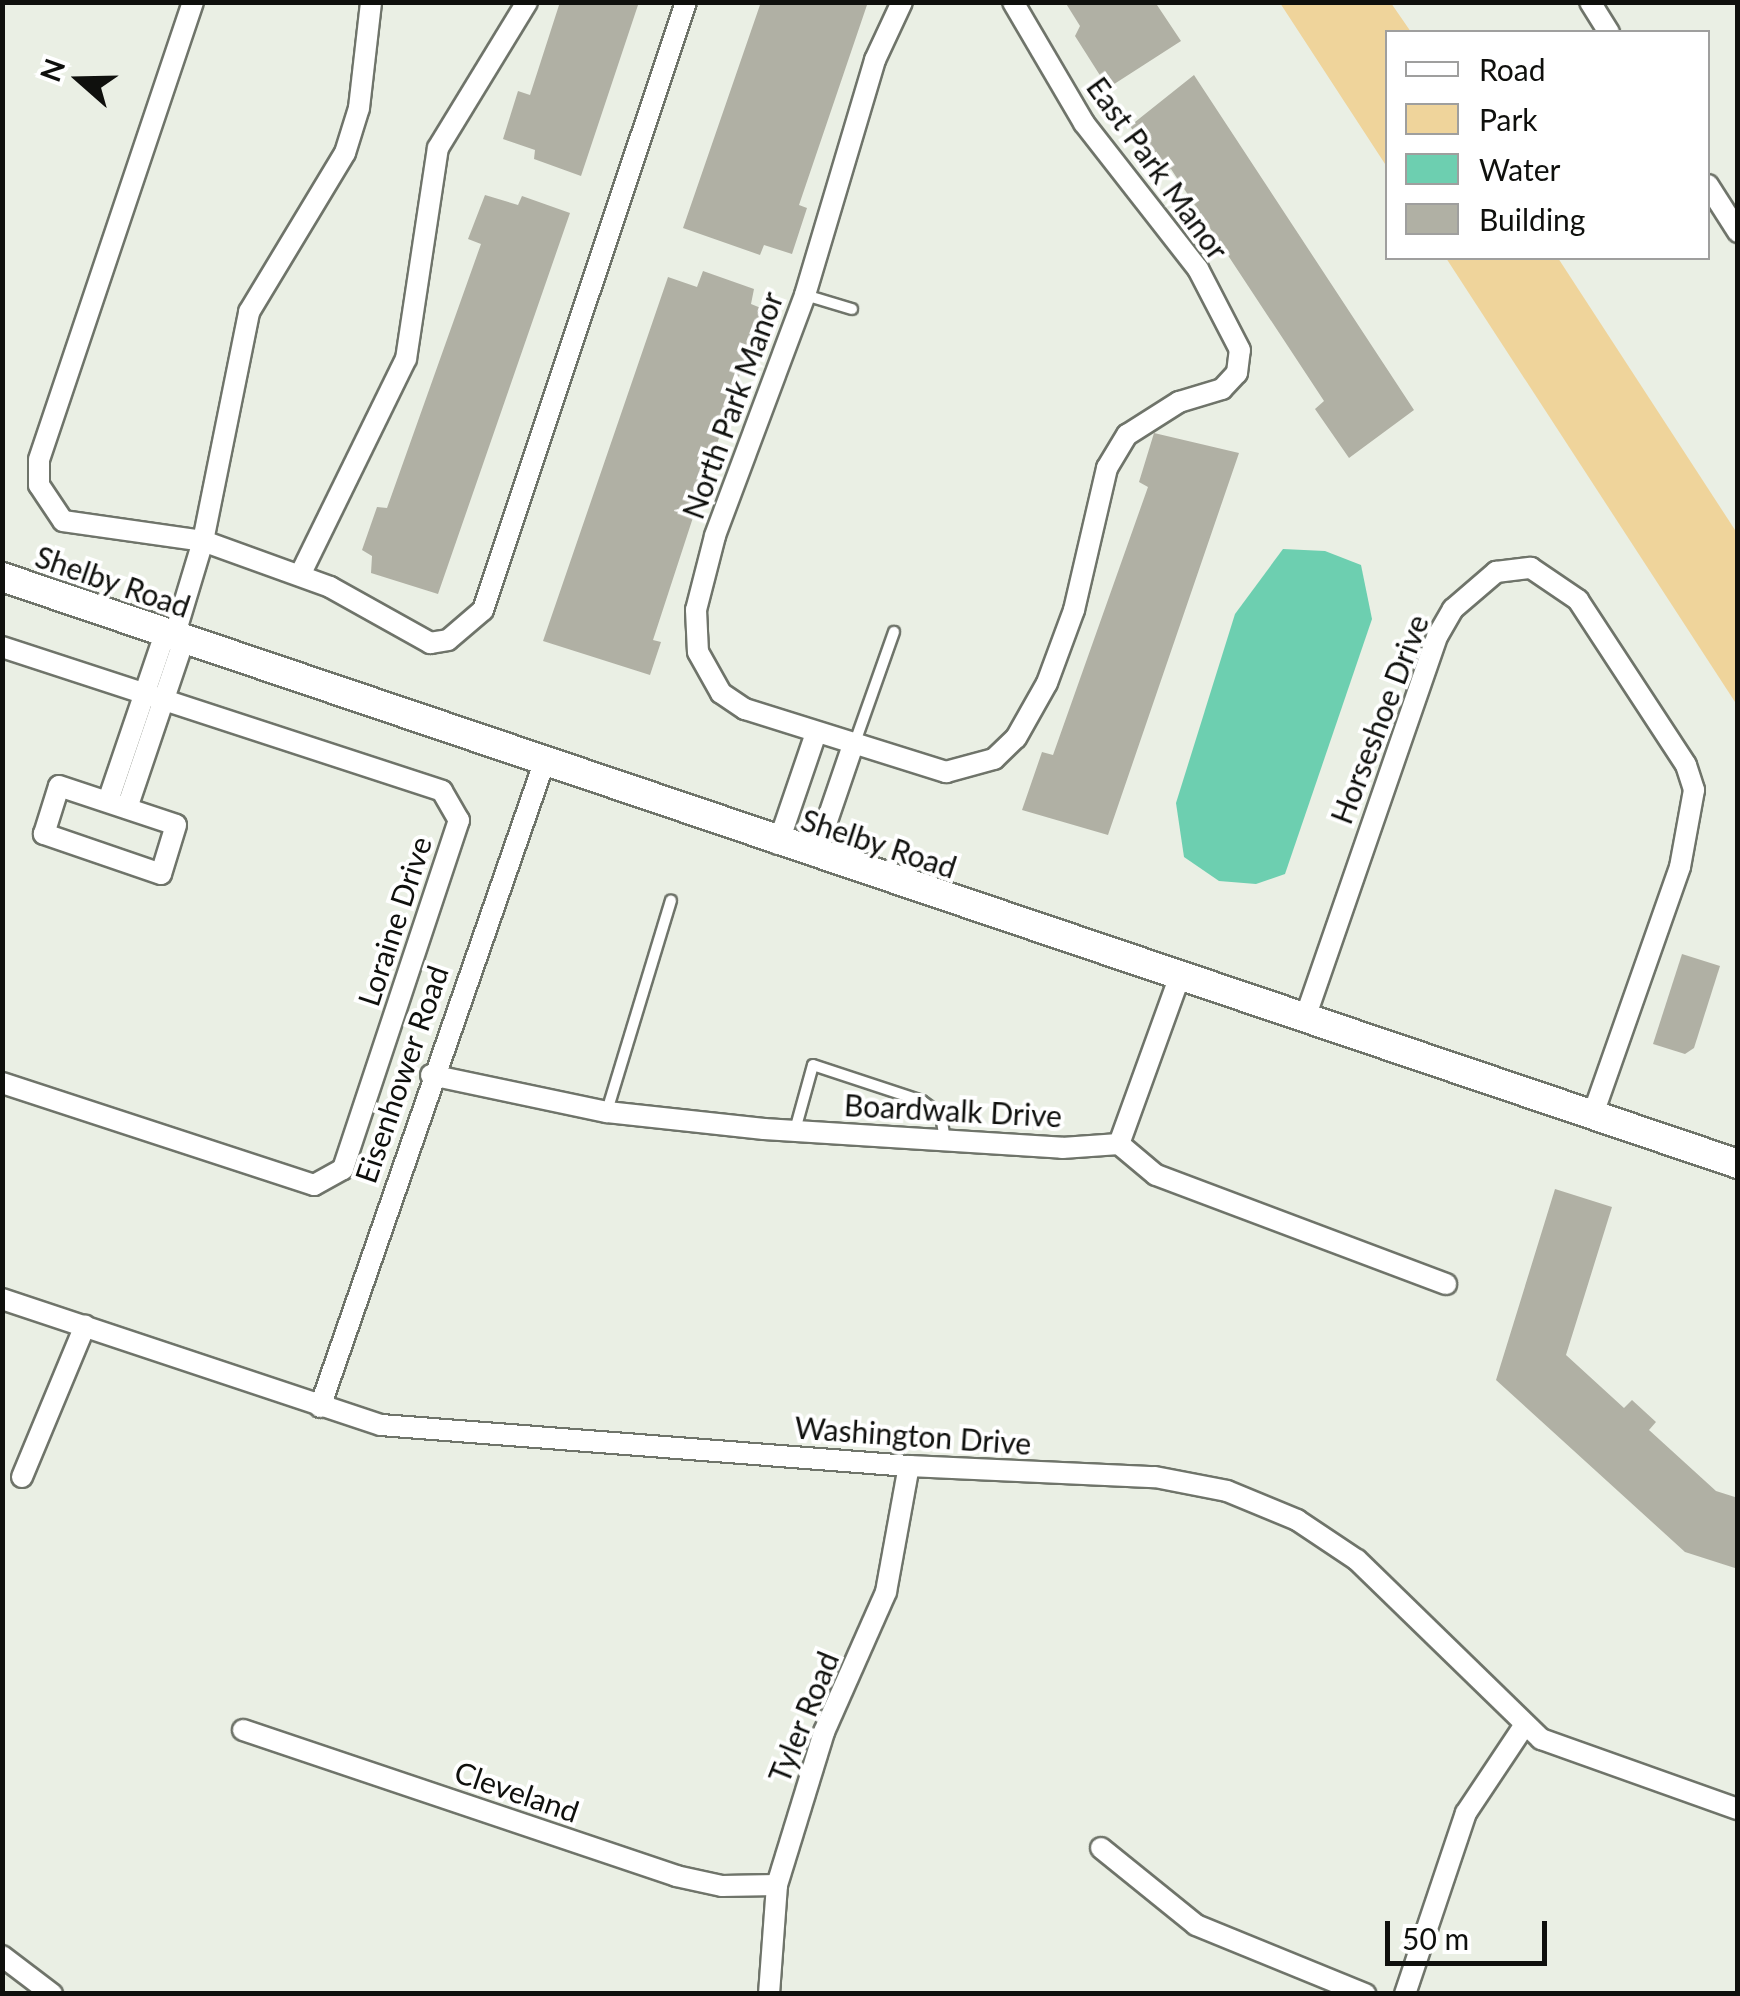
<!DOCTYPE html>
<style>
body{margin:0}
#map{position:relative;width:1740px;height:1996px;overflow:hidden;background:#eaefe4;font-family:Lato,sans-serif}
div>[style]{position:absolute}
.green>*{inset:0;background:#efd49b}
.water>*{inset:0;background:#6dcfb0}
.building>*{inset:0;background:#b0b0a4}
.roads{filter:drop-shadow(2px 0 #6f746a) drop-shadow(-2px 0 #6f746a) drop-shadow(0 2px #6f746a) drop-shadow(0 -2px #6f746a)}
.lane>*{height:10px;margin:-5px;padding:0 5px;transform-origin:5px;border-radius:5px;background:#fff}
.street>*{height:20px;margin:-10px;padding:0 10px;transform-origin:10px;border-radius:10px;background:#fff}
.secondary>*{height:28px;margin:-14px;padding:0 14px;transform-origin:14px;border-radius:14px;background:#fff}
span{translate:-50% -50%;white-space:nowrap;text-align:center;line-height:1.15;-webkit-text-stroke:8px #fff;paint-order:stroke}
.street-label{font-size:30px;color:#0f100d}
.frame{position:absolute;inset:0;border:5px solid #0f100d;pointer-events:none}
.legend{position:absolute;left:1385px;top:30px;width:325px;height:230px;box-sizing:border-box;background:#fff;border:2px solid #9f9f9e;margin:0;padding:12px 18px;list-style:none;font-size:30px;color:#0f100d}
.legend li{display:flex;align-items:center;gap:20px;height:50px}
.legend b{width:50px;border:2px solid #9f9f9e}
.north{position:absolute;left:30px;top:30px;width:100px;height:100px;-webkit-text-stroke:8px #fff;paint-order:stroke;rotate:290deg;font-size:28px;font-weight:700;line-height:40px;text-align:center;color:#0f100d}
.north::after{content:'';display:block;margin:auto;width:35px;height:45px;background:#0f100d;clip-path:polygon(50% 0,100% 100%,50% 72%,0 100%)}
.scale{position:absolute;left:1385px;top:1921px;width:162px;height:45px;box-sizing:border-box;border:5px solid #0f100d;border-top:0;padding-left:12px;font-size:30px;line-height:35px;white-space:nowrap;color:#0f100d;-webkit-text-stroke:8px #fff;paint-order:stroke}
</style>
<div id="map">
<div class="green">
<div style="clip-path:polygon(1280px 3px,1391px 3px,1411px 32px,1388px 32px,1387px 167px)"></div>
<div style="clip-path:polygon(1446px 258px,1558px 258px,1737px 533px,1737px 705px)"></div>
</div>
<div class="water">
<div style="clip-path:polygon(1283px 549px,1325px 551px,1361px 565px,1372px 619px,1285px 874px,1256px 884px,1219px 881px,1184px 857px,1176px 803px,1235px 614px)"></div>
</div>
<div class="building">
<div style="clip-path:polygon(560px 2px,639px 2px,581px 176px,534px 159px,535px 150px,503px 139px,518px 91px,530px 95px)"></div>
<div style="clip-path:polygon(761px 2px,868px 2px,799px 205px,807px 208px,792px 254px,764px 245px,760px 255px,683px 228px)"></div>
<div style="clip-path:polygon(1065px 2px,1155px 2px,1181px 41px,1108px 88px,1075px 36px,1080px 26px)"></div>
<div style="clip-path:polygon(1194px 75px,1414px 410px,1349px 458px,1315px 409px,1324px 401px,1171px 169px,1161px 173px,1130px 126px)"></div>
<div style="clip-path:polygon(485px 195px,518px 205px,522px 196px,570px 213px,438px 594px,371px 573px,372px 556px,362px 550px,377px 507px,387px 508px,481px 244px,468px 239px)"></div>
<div style="clip-path:polygon(703px 271px,754px 289px,751px 304px,771px 312px,758px 350px,748px 349px,653px 640px,661px 642px,650px 675px,543px 641px,668px 277px,697px 287px)"></div>
<div style="clip-path:polygon(1154px 433px,1239px 453px,1108px 835px,1022px 810px,1042px 752px,1053px 755px,1148px 487px,1139px 482px)"></div>
<div style="clip-path:polygon(1682px 954px,1720px 966px,1694px 1048px,1685px 1054px,1653px 1044px)"></div>
<div style="clip-path:polygon(1555px 1189px,1612px 1207px,1566px 1355px,1624px 1408px,1632px 1400px,1656px 1422px,1649px 1430px,1716px 1491px,1738px 1498px,1738px 1569px,1685px 1552px,1496px 1380px)"></div>
</div>
<div class="roads">
<div class="lane">
<div style="left:805px;top:295px;width:49px;rotate:16.6deg"></div>
<div style="left:854px;top:745px;width:120px;rotate:-70.5deg"></div>
<div style="left:607px;top:1111px;width:220px;rotate:-73.1deg"></div>
<div style="left:795px;top:1130px;width:67px;rotate:-74.5deg"></div>
<div style="left:813px;top:1065px;width:115px;rotate:18.3deg"></div>
<div style="left:922px;top:1101px;width:24px;rotate:36deg"></div>
<div style="left:941px;top:1115px;width:26px;rotate:81deg"></div>
</div>
<div class="street">
<div style="left:193px;top:2px;width:483px;rotate:108.6deg"></div>
<div style="left:39px;top:460px;width:25px;rotate:90deg"></div>
<div style="left:39px;top:485px;width:43px;rotate:56.3deg"></div>
<div style="left:63px;top:521px;width:141px;rotate:8.1deg"></div>
<div style="left:203px;top:541px;width:135px;rotate:19.9deg"></div>
<div style="left:330px;top:587px;width:115px;rotate:29.2deg"></div>
<div style="left:430px;top:643px;width:18px;rotate:-9deg"></div>
<div style="left:448px;top:640px;width:46px;rotate:-40.6deg"></div>
<div style="left:483px;top:610px;width:641px;rotate:-71.54deg"></div>
<div style="left:902px;top:2px;width:64px;rotate:115deg"></div>
<div style="left:875px;top:60px;width:245px;rotate:106.6deg"></div>
<div style="left:805px;top:295px;width:257px;rotate:110.5deg"></div>
<div style="left:715px;top:536px;width:76px;rotate:104.4deg"></div>
<div style="left:696px;top:610px;width:42px;rotate:87.3deg"></div>
<div style="left:698px;top:652px;width:47px;rotate:60.7deg"></div>
<div style="left:721px;top:693px;width:29px;rotate:34deg"></div>
<div style="left:745px;top:709px;width:211px;rotate:17.4deg"></div>
<div style="left:946px;top:772px;width:50px;rotate:-15.2deg"></div>
<div style="left:994px;top:759px;width:30px;rotate:-44deg"></div>
<div style="left:1016px;top:738px;width:63px;rotate:-60.6deg"></div>
<div style="left:1047px;top:683px;width:78px;rotate:-69.7deg"></div>
<div style="left:1074px;top:610px;width:146px;rotate:-76.9deg"></div>
<div style="left:1107px;top:468px;width:39px;rotate:-59deg"></div>
<div style="left:1127px;top:435px;width:62px;rotate:-32.4deg"></div>
<div style="left:1179px;top:402px;width:45px;rotate:-16.8deg"></div>
<div style="left:1222px;top:389px;width:22px;rotate:-47deg"></div>
<div style="left:1237px;top:373px;width:23px;rotate:-83deg"></div>
<div style="left:1240px;top:350px;width:91px;rotate:-117.4deg"></div>
<div style="left:1198px;top:269px;width:185px;rotate:-128deg"></div>
<div style="left:1084px;top:123px;width:140px;rotate:-120.4deg"></div>
<div style="left:1590px;top:2px;width:36px;rotate:58deg"></div>
<div style="left:1708px;top:185px;width:56px;rotate:57.4deg"></div>
<div style="left:300px;top:575px;width:241px;rotate:-63.9deg"></div>
<div style="left:406px;top:359px;width:213px;rotate:-81.4deg"></div>
<div style="left:438px;top:148px;width:171px;rotate:-58.6deg"></div>
<div style="left:174px;top:637px;width:100px;rotate:-73.2deg"></div>
<div style="left:203px;top:541px;width:234px;rotate:-78.6deg"></div>
<div style="left:249px;top:312px;width:186px;rotate:-58.9deg"></div>
<div style="left:345px;top:153px;width:47px;rotate:-72.7deg"></div>
<div style="left:359px;top:108px;width:107px;rotate:-83.5deg"></div>
<div style="left:2px;top:647px;width:463px;rotate:18.1deg"></div>
<div style="left:442px;top:791px;width:34px;rotate:60deg"></div>
<div style="left:459px;top:820px;width:368px;rotate:108.4deg"></div>
<div style="left:343px;top:1169px;width:33px;rotate:151deg"></div>
<div style="left:314px;top:1185px;width:328px;rotate:-161.9deg"></div>
<div style="left:59px;top:786px;width:123px;rotate:18.4deg"></div>
<div style="left:176px;top:825px;width:51px;rotate:107deg"></div>
<div style="left:161px;top:874px;width:124px;rotate:-161.1deg"></div>
<div style="left:44px;top:834px;width:50px;rotate:-72.6deg"></div>
<div style="left:108px;top:801px;width:176px;rotate:-71.2deg"></div>
<div style="left:127px;top:808px;width:177px;rotate:-71.3deg"></div>
<div style="left:778px;top:844px;width:117px;rotate:-71.1deg"></div>
<div style="left:815px;top:856px;width:117px;rotate:-71.1deg"></div>
<div style="left:1305px;top:1018px;width:405px;rotate:-70.9deg"></div>
<div style="left:1438px;top:635px;width:30px;rotate:-60deg"></div>
<div style="left:1453px;top:609px;width:57px;rotate:-40.7deg"></div>
<div style="left:1496px;top:572px;width:35px;rotate:-7deg"></div>
<div style="left:1531px;top:568px;width:57px;rotate:34.2deg"></div>
<div style="left:1578px;top:600px;width:197px;rotate:56.8deg"></div>
<div style="left:1686px;top:765px;width:26px;rotate:72deg"></div>
<div style="left:1694px;top:790px;width:78px;rotate:100.3deg"></div>
<div style="left:1680px;top:867px;width:265px;rotate:109.4deg"></div>
<div style="left:431px;top:1075px;width:180px;rotate:11.9deg"></div>
<div style="left:607px;top:1112px;width:158px;rotate:6.2deg"></div>
<div style="left:764px;top:1129px;width:299px;rotate:3.6deg"></div>
<div style="left:1062px;top:1148px;width:57px;rotate:-4deg"></div>
<div style="left:1119px;top:1144px;width:48px;rotate:40deg"></div>
<div style="left:1156px;top:1175px;width:310px;rotate:20.6deg"></div>
<div style="left:1119px;top:1144px;width:177px;rotate:-70.1deg"></div>
<div style="left:2px;top:1299px;width:399px;rotate:18.4deg"></div>
<div style="left:381px;top:1425px;width:530px;rotate:4.44deg"></div>
<div style="left:909px;top:1466px;width:246px;rotate:2.6deg"></div>
<div style="left:1155px;top:1477px;width:73px;rotate:11deg"></div>
<div style="left:1227px;top:1491px;width:76px;rotate:22.5deg"></div>
<div style="left:1297px;top:1520px;width:72px;rotate:33.7deg"></div>
<div style="left:1357px;top:1560px;width:257px;rotate:44.2deg"></div>
<div style="left:1541px;top:1739px;width:209px;rotate:19.6deg"></div>
<div style="left:320px;top:1407px;width:682px;rotate:-70.82deg"></div>
<div style="left:22px;top:1477px;width:164px;rotate:-67.4deg"></div>
<div style="left:243px;top:1730px;width:457px;rotate:18.6deg"></div>
<div style="left:676px;top:1876px;width:47px;rotate:12.3deg"></div>
<div style="left:722px;top:1886px;width:55px;rotate:-1deg"></div>
<div style="left:1101px;top:1848px;width:122px;rotate:39deg"></div>
<div style="left:1196px;top:1925px;width:183px;rotate:22.2deg"></div>
<div style="left:2px;top:1956px;width:63px;rotate:37.2deg"></div>
<div style="left:769px;top:1994px;width:109px;rotate:-85.8deg"></div>
<div style="left:777px;top:1885px;width:160px;rotate:-72.9deg"></div>
<div style="left:824px;top:1732px;width:153px;rotate:-66.1deg"></div>
<div style="left:886px;top:1592px;width:128px;rotate:-79.7deg"></div>
<div style="left:1405px;top:1994px;width:191px;rotate:-71.4deg"></div>
<div style="left:1466px;top:1813px;width:105px;rotate:-56.3deg"></div>
</div>
<div class="secondary">
<div style="left:2px;top:577px;width:1833px;rotate:18.68deg"></div>
</div>
</div>
<div class="street-label">
<span style="left:1158px;top:168px;rotate:54deg">East Park Manor</span>
<span style="left:732px;top:405px;rotate:-70deg">North Park Manor</span>
<span style="left:113px;top:581px;rotate:19deg">Shelby Road</span>
<span style="left:1379px;top:719px;rotate:-69deg">Horseshoe Drive</span>
<span style="left:879px;top:843px;rotate:18deg">Shelby Road</span>
<span style="left:394px;top:921px;rotate:-72deg">Loraine Drive</span>
<span style="left:401px;top:1074px;rotate:-71deg">Eisenhower Road</span>
<span style="left:953px;top:1110px;rotate:3deg">Boardwalk Drive</span>
<span style="left:913px;top:1435px;rotate:4deg">Washington Drive</span>
<span style="left:803px;top:1717px;rotate:-68deg">Tyler Road</span>
<span style="left:517px;top:1791px;rotate:19deg">Cleveland</span>
</div>
<div class="frame"></div>
<ul class="legend">
<li><b style="height:12px;background:#fff"></b>Road</li>
<li><b style="height:28px;background:#efd49b"></b>Park</li>
<li><b style="height:28px;background:#6dcfb0"></b>Water</li>
<li><b style="height:28px;background:#b0b0a4"></b>Building</li>
</ul>
<div class="north">N</div>
<div class="scale">50 m</div>
</div>
